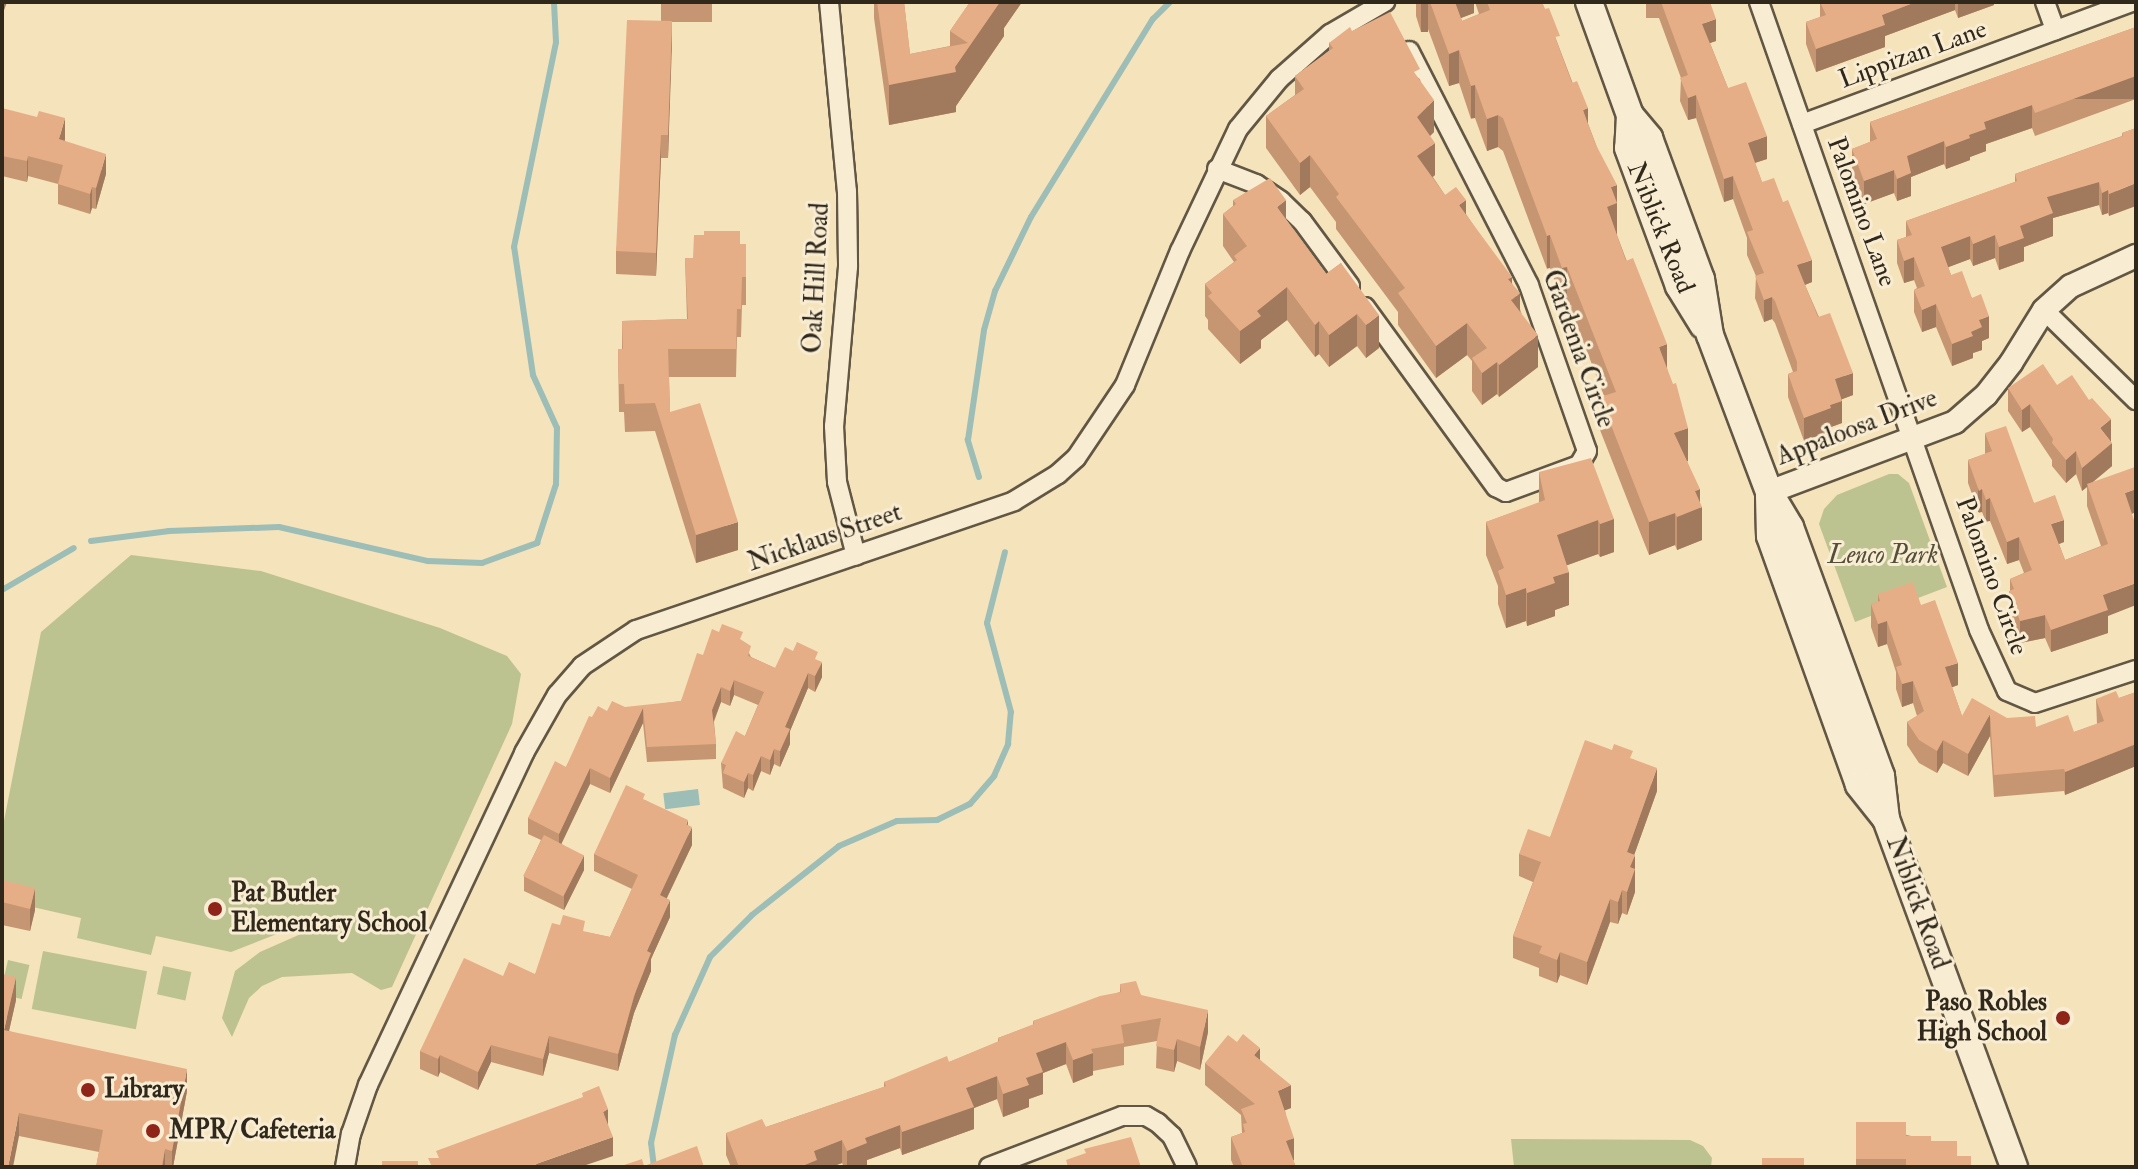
<!DOCTYPE html>
<style>
body{margin:0}
#map{position:relative;width:2138px;height:1169px;overflow:hidden;background:#f5e3bb;font-family:"IM FELL Double Pica",serif}
div>[style]{position:absolute}
.green>*{inset:0;background:#bdc390;transform-origin:0 0}
.water>*{inset:0;background:#9dbdb7;transform-origin:0 0}
.stream>*{height:6px;margin:-3px;padding:0 3px;transform-origin:3px;border-radius:3px;background:#9dbdb7}
.roads{filter:drop-shadow(2px 0 #625744) drop-shadow(-2px 0 #625744) drop-shadow(0 2px #625744) drop-shadow(0 -2px #625744)}
.minor>*{height:18px;margin:-9px;padding:0 9px;transform-origin:9px;border-radius:9px;background:#f8edd3}
.tertiary>*{height:22px;margin:-11px;padding:0 11px;transform-origin:11px;border-radius:11px;background:#f8edd3}
.secondary>*{height:26px;margin:-13px;padding:0 13px;transform-origin:13px;border-radius:13px;background:#f8edd3}
.wall>*{inset:0;background:#c69673}
.shaded-wall>*{inset:0;background:#a17a5e;transform-origin:0 0}
.building>*{inset:0;background:#e6ae86;transform-origin:0 0}
.dots>*{width:22px;height:22px;translate:-50% -50%;box-sizing:border-box;border:4px solid #f8edd3;border-radius:50%}
span{translate:-50% -50%;white-space:nowrap;text-align:center;line-height:1.15;-webkit-text-stroke:6px #f8edd3;paint-order:stroke}
.street-label{font-size:26px;color:#31281c}
.park-label{font-size:26px;color:#544f39;font-style:italic}
.poi-label{font-size:26px;color:#31281c;font-weight:700}
.left{translate:0 -50%;text-align:left}
.right{translate:-100% -50%;text-align:right}
.frame{position:absolute;inset:0;border:4px solid #31281c;pointer-events:none}
</style>
<div id="map">
<div class="green">
<div style="clip-path:polygon(1889px 474px,1898px 474px,1909px 483px,1947px 587px,1855px 622px,1819px 524px,1824px 509px,1837px 495px)"></div>
<div style="clip-path:polygon(131px 555px,261px 571px,440px 628px,507px 656px,521px 674px,512px 724px,392px 987px,381px 990px,352px 973px,282px 977px,262px 986px,249px 998px,232px 1037px,222px 1018px,235px 971px,260px 952px,328px 922px,325px 915px,231px 952px,156px 936px,151px 955px,77px 938px,81px 918px,2px 900px,2px 831px,41px 632px)"></div>
<div style="left:43px;top:951px;width:106px;height:59px;rotate:11deg"></div>
<div style="left:8px;top:960px;width:22px;height:35px;rotate:13deg"></div>
<div style="left:163px;top:966px;width:29px;height:29px;rotate:12deg"></div>
<div style="clip-path:polygon(1511px 1139px,1690px 1140px,1703px 1146px,1712px 1158px,1711px 1167px,1514px 1167px)"></div>
</div>
<div class="water">
<div style="left:698px;top:789px;width:16px;height:35px;rotate:83deg"></div>
</div>
<div class="stream">
<div style="left:979px;top:477px;width:39px;rotate:-107deg"></div>
<div style="left:968px;top:440px;width:111px;rotate:-81.7deg"></div>
<div style="left:984px;top:330px;width:41px;rotate:-74.2deg"></div>
<div style="left:995px;top:291px;width:82px;rotate:-64.1deg"></div>
<div style="left:1031px;top:217px;width:233px;rotate:-58.4deg"></div>
<div style="left:1153px;top:19px;width:24px;rotate:-45deg"></div>
<div style="left:91px;top:541px;width:79px;rotate:-7.3deg"></div>
<div style="left:169px;top:531px;width:110px;rotate:-2.1deg"></div>
<div style="left:279px;top:527px;width:153px;rotate:12.9deg"></div>
<div style="left:428px;top:561px;width:54px;rotate:2.1deg"></div>
<div style="left:482px;top:563px;width:59px;rotate:-20deg"></div>
<div style="left:537px;top:543px;width:62px;rotate:-72.1deg"></div>
<div style="left:556px;top:484px;width:56px;rotate:-89deg"></div>
<div style="left:557px;top:428px;width:58px;rotate:-114.4deg"></div>
<div style="left:533px;top:375px;width:129px;rotate:-98.4deg"></div>
<div style="left:514px;top:247px;width:209px;rotate:-78.4deg"></div>
<div style="left:556px;top:42px;width:40px;rotate:-92.9deg"></div>
<div style="left:2px;top:590px;width:83px;rotate:-30.3deg"></div>
<div style="left:654px;top:1167px;width:24px;rotate:-97deg"></div>
<div style="left:651px;top:1143px;width:111px;rotate:-77.5deg"></div>
<div style="left:675px;top:1035px;width:85px;rotate:-65.8deg"></div>
<div style="left:710px;top:957px;width:59px;rotate:-45deg"></div>
<div style="left:752px;top:915px;width:111px;rotate:-38.4deg"></div>
<div style="left:839px;top:846px;width:63px;rotate:-23.3deg"></div>
<div style="left:897px;top:821px;width:40px;rotate:-1.4deg"></div>
<div style="left:937px;top:820px;width:37px;rotate:-26deg"></div>
<div style="left:970px;top:804px;width:37px;rotate:-49deg"></div>
<div style="left:994px;top:776px;width:35px;rotate:-66deg"></div>
<div style="left:1008px;top:744px;width:32px;rotate:-85deg"></div>
<div style="left:1011px;top:712px;width:92px;rotate:-105.1deg"></div>
<div style="left:987px;top:623px;width:73px;rotate:-75.8deg"></div>
</div>
<div class="roads">
<div class="minor">
<div style="left:829px;top:2px;width:190px;rotate:84.6deg"></div>
<div style="left:847px;top:191px;width:76px;rotate:89.2deg"></div>
<div style="left:848px;top:267px;width:160px;rotate:95deg"></div>
<div style="left:834px;top:426px;width:56px;rotate:86.9deg"></div>
<div style="left:837px;top:482px;width:76px;rotate:75.6deg"></div>
<div style="left:1759px;top:2px;width:665px;rotate:70.69deg"></div>
<div style="left:1979px;top:630px;width:67px;rotate:65.3deg"></div>
<div style="left:2007px;top:691px;width:30px;rotate:23deg"></div>
<div style="left:2035px;top:703px;width:106px;rotate:-18.1deg"></div>
<div style="left:2045px;top:2px;width:30px;rotate:70deg"></div>
<div style="left:1802px;top:124px;width:352px;rotate:-20.3deg"></div>
<div style="left:1217px;top:169px;width:42px;rotate:21deg"></div>
<div style="left:1256px;top:184px;width:30px;rotate:34deg"></div>
<div style="left:1281px;top:201px;width:29px;rotate:44deg"></div>
<div style="left:1302px;top:221px;width:81px;rotate:53.6deg"></div>
<div style="left:1365px;top:307px;width:223px;rotate:54deg"></div>
<div style="left:1496px;top:487px;width:11px;rotate:27deg"></div>
<div style="left:1506px;top:492px;width:78px;rotate:-20.3deg"></div>
<div style="left:1579px;top:465px;width:16px;rotate:-60deg"></div>
<div style="left:1587px;top:451px;width:176px;rotate:-109.3deg"></div>
<div style="left:1529px;top:285px;width:263px;rotate:-117.1deg"></div>
<div style="left:2044px;top:310px;width:129px;rotate:44.4deg"></div>
<div style="left:345px;top:1167px;width:34px;rotate:-80deg"></div>
<div style="left:351px;top:1134px;width:52px;rotate:-70.9deg"></div>
<div style="left:368px;top:1085px;width:367px;rotate:-64.8deg"></div>
<div style="left:524px;top:753px;width:67px;rotate:-60.4deg"></div>
<div style="left:557px;top:695px;width:38px;rotate:-49deg"></div>
<div style="left:582px;top:666px;width:65px;rotate:-33.7deg"></div>
<div style="left:636px;top:630px;width:399px;rotate:-18.8deg"></div>
<div style="left:1014px;top:501px;width:52px;rotate:-31.5deg"></div>
<div style="left:1058px;top:474px;width:24px;rotate:-42deg"></div>
<div style="left:1076px;top:458px;width:88px;rotate:-56.1deg"></div>
<div style="left:1125px;top:385px;width:145px;rotate:-67.7deg"></div>
<div style="left:1180px;top:251px;width:135px;rotate:-64.6deg"></div>
<div style="left:1238px;top:129px;width:65px;rotate:-50.6deg"></div>
<div style="left:1279px;top:79px;width:68px;rotate:-41.4deg"></div>
<div style="left:1330px;top:34px;width:64px;rotate:-30.2deg"></div>
<div style="left:989px;top:1167px;width:142px;rotate:-21deg"></div>
<div style="left:1122px;top:1116px;width:24px"></div>
<div style="left:1146px;top:1116px;width:14px;rotate:30deg"></div>
<div style="left:1158px;top:1123px;width:19px;rotate:43deg"></div>
<div style="left:1172px;top:1136px;width:34px;rotate:64deg"></div>
</div>
<div class="tertiary">
<div style="left:1769px;top:492px;width:199px;rotate:-20.6deg"></div>
<div style="left:1955px;top:422px;width:41px;rotate:-41.1deg"></div>
<div style="left:1986px;top:395px;width:41px;rotate:-52deg"></div>
<div style="left:2011px;top:363px;width:62px;rotate:-58.1deg"></div>
<div style="left:2044px;top:310px;width:36px;rotate:-42deg"></div>
<div style="left:2071px;top:286px;width:72px;rotate:-24.8deg"></div>
</div>
<div class="secondary">
<div style="left:1589px;top:2px;width:120px;rotate:70.1deg"></div>
<div style="left:1630px;top:115px;width:30px;rotate:50deg"></div>
<div style="left:1649px;top:138px;width:150px;rotate:69.8deg"></div>
<div style="left:1701px;top:279px;width:57px;rotate:80.9deg"></div>
<div style="left:1710px;top:335px;width:168px;rotate:69.4deg"></div>
<div style="left:1769px;top:492px;width:41px;rotate:59deg"></div>
<div style="left:1790px;top:527px;width:265px;rotate:69.9deg"></div>
<div style="left:1881px;top:776px;width:43px;rotate:83.4deg"></div>
<div style="left:1886px;top:819px;width:371px;rotate:69.8deg"></div>
<div style="left:1630px;top:115px;width:33px;rotate:93deg"></div>
<div style="left:1628px;top:148px;width:147px;rotate:69.7deg"></div>
<div style="left:1679px;top:286px;width:46px;rotate:58.4deg"></div>
<div style="left:1769px;top:496px;width:40px;rotate:88.6deg"></div>
<div style="left:1770px;top:536px;width:264px;rotate:70.3deg"></div>
<div style="left:1859px;top:785px;width:43px;rotate:51.5deg"></div>
</div>
</div>
<div class="wall">
<div style="clip-path:polygon(661px 2px,712px 2px,712px 22px,672px 22px,668px 158px,661px 158px,656px 276px,616px 274px,616px 251px,661px 21px)"></div>
<div style="clip-path:polygon(874px 2px,904px 2px,910px 54px,950px 46px,950px 31px,970px 2px,1022px 2px,1004px 28px,1004px 36px,956px 106px,956px 112px,889px 125px,874px 18px)"></div>
<div style="clip-path:polygon(1416px 2px,1474px 2px,1474px 13px,1461px 18px,1462px 21px,1479px 14px,1475px 2px,1542px 2px,1617px 200px,1617px 235px,1667px 368px,1688px 461px,1687px 461px,1700px 503px,1702px 540px,1677px 550px,1675px 545px,1649px 555px,1600px 430px,1600px 397px,1604px 396px,1567px 299px,1562px 301px,1550px 268px,1547px 269px,1503px 151px,1498px 147px,1487px 151px,1475px 118px,1471px 119px,1459px 83px,1449px 86px,1428px 29px,1421px 32px,1416px 16px)"></div>
<div style="clip-path:polygon(1646px 2px,1690px 2px,1716px 41px,1710px 43px,1728px 88px,1767px 159px,1755px 163px,1762px 182px,1812px 282px,1805px 285px,1853px 395px,1842px 399px,1842px 423px,1831px 427px,1831px 431px,1804px 441px,1788px 397px,1788px 374px,1793px 372px,1775px 323px,1772px 319px,1764px 322px,1755px 298px,1756px 276px,1747px 255px,1747px 238px,1733px 199px,1724px 202px,1696px 118px,1688px 120px,1680px 101px,1681px 78px,1659px 18px,1646px 18px)"></div>
<div style="clip-path:polygon(1820px 2px,1994px 2px,1994px 5px,1958px 18px,1955px 10px,1901px 30px,1885px 36px,1885px 47px,1816px 72px,1806px 44px,1806px 22px,1820px 17px)"></div>
<div style="clip-path:polygon(2136px 27px,2136px 99px,2035px 136px,2032px 128px,1986px 144px,1986px 151px,1970px 157px,1970px 160px,1946px 169px,1944px 164px,1911px 177px,1911px 196px,1897px 201px,1894px 193px,1864px 204px,1852px 171px,1852px 149px,1870px 142px,1870px 122px)"></div>
<div style="clip-path:polygon(1352px 31px,1420px 79px,1434px 132px,1430px 136px,1435px 175px,1433px 177px,1445px 195px,1466px 214px,1512px 283px,1538px 367px,1499px 397px,1497px 394px,1482px 405px,1472px 391px,1472px 361px,1467px 355px,1436px 378px,1398px 325px,1398px 312px,1336px 229px,1336px 222px,1310px 187px,1300px 195px,1266px 148px,1266px 116px,1295px 95px,1295px 76px,1329px 51px,1329px 43px)"></div>
<div style="clip-path:polygon(2px 108px,65px 139px,65px 141px,106px 174px,96px 209px,92px 208px,90px 214px,58px 204px,58px 184px,28px 176px,27px 182px,2px 176px)"></div>
<div style="clip-path:polygon(2136px 128px,2109px 216px,2108px 213px,2102px 215px,2099px 205px,2053px 218px,2053px 236px,2024px 247px,2024px 261px,1999px 270px,1995px 258px,1973px 266px,1970px 259px,1948px 267px,1951px 275px,1972px 298px,1989px 338px,1982px 341px,1982px 350px,1973px 353px,1973px 358px,1952px 366px,1936px 327px,1922px 332px,1914px 312px,1914px 290px,1917px 288px,1914px 280px,1904px 283px,1897px 263px,1897px 240px,1906px 237px,1906px 221px,2015px 182px,2015px 174px,2122px 136px,2122px 133px)"></div>
<div style="clip-path:polygon(1233px 200px,1286px 219px,1326px 274px,1341px 263px,1379px 348px,1366px 358px,1357px 346px,1329px 367px,1319px 354px,1315px 357px,1287px 320px,1261px 340px,1261px 348px,1240px 364px,1208px 329px,1208px 320px,1205px 316px,1205px 284px,1234px 262px,1223px 246px,1223px 214px,1233px 206px)"></div>
<div style="clip-path:polygon(740px 244px,746px 244px,746px 305px,742px 305px,741px 337px,737px 337px,736px 377px,669px 377px,670px 412px,738px 550px,696px 563px,655px 431px,625px 432px,624px 412px,619px 412px,618px 349px,622px 349px,622px 321px,687px 319px,685px 258px,693px 258px)"></div>
<div style="clip-path:polygon(2008px 388px,2111px 441px,2112px 466px,2093px 482px,2136px 512px,2132px 514px,2108px 616px,2108px 633px,2051px 652px,2045px 638px,2020px 643px,2009px 614px,2009px 591px,2010px 591px,2010px 579px,2024px 573px,2019px 560px,2007px 564px,1990px 521px,1986px 522px,1982px 512px,1979px 513px,1968px 483px,1968px 460px,1985px 454px,1985px 433px,2034px 503px,2064px 542px,2059px 544px,2065px 560px,2101px 546px,2087px 506px,2087px 487px,2082px 491px,2076px 474px,2066px 483px,2052px 466px,2052px 460px,2030px 427px,2022px 432px,2008px 411px)"></div>
<div style="clip-path:polygon(1539px 472px,1614px 519px,1614px 552px,1600px 557px,1598px 554px,1567px 565px,1569px 605px,1555px 610px,1555px 616px,1527px 626px,1526px 621px,1506px 628px,1498px 604px,1498px 586px,1486px 555px,1486px 522px,1539px 503px)"></div>
<div style="clip-path:polygon(1878px 594px,1921px 605px,1958px 685px,1952px 687px,1962px 716px,2007px 718px,2036px 727px,2074px 732px,2097px 724px,2096px 699px,2119px 698px,2136px 692px,2136px 766px,2065px 795px,2064px 791px,1994px 797px,1990px 736px,1968px 776px,1943px 763px,1937px 773px,1919px 763px,1907px 745px,1907px 722px,1917px 716px,1913px 703px,1902px 707px,1896px 689px,1896px 672px,1887px 644px,1878px 647px,1871px 627px,1871px 604px,1878px 602px)"></div>
<div style="clip-path:polygon(743px 641px,751px 657px,775px 668px,818px 661px,822px 677px,815px 692px,808px 688px,790px 731px,790px 744px,780px 767px,774px 764px,770px 775px,761px 771px,753px 791px,748px 788px,744px 798px,723px 788px,721px 763px,745px 736px,758px 705px,734px 695px,730px 706px,721px 702px,714px 722px,716px 744px,716px 759px,647px 762px,643px 723px,610px 793px,590px 784px,561px 843px,584px 870px,564px 910px,524px 891px,524px 876px,541px 840px,528px 834px,528px 818px,566px 767px,592px 717px,607px 711px,681px 701px,703px 655px)"></div>
<div style="clip-path:polygon(1633px 759px,1657px 791px,1634px 855px,1635px 892px,1627px 915px,1622px 913px,1618px 924px,1610px 922px,1587px 985px,1560px 975px,1557px 983px,1539px 976px,1539px 968px,1513px 958px,1513px 936px,1533px 882px,1519px 876px,1519px 854px,1550px 837px)"></div>
<div style="clip-path:polygon(645px 800px,688px 825px,692px 845px,667px 898px,670px 917px,651px 959px,651px 971px,634px 1013px,618px 1071px,549px 1053px,543px 1076px,491px 1062px,478px 1090px,440px 1072px,438px 1077px,420px 1069px,420px 1051px,503px 976px,535px 974px,585px 932px,610px 937px,632px 889px,594px 871px,594px 854px)"></div>
<div style="clip-path:polygon(2px 880px,35px 910px,30px 931px,2px 925px)"></div>
<div style="clip-path:polygon(2px 974px,16px 1000px,9px 1031px,187px 1091px,173px 1167px,96px 1167px,99px 1152px,19px 1136px)"></div>
<div style="clip-path:polygon(1120px 984px,1208px 1032px,1200px 1070px,1177px 1061px,1174px 1072px,1156px 1068px,1157px 1041px,1124px 1047px,1124px 1065px,1093px 1071px,1093px 1075px,1073px 1083px,1066px 1064px,1043px 1073px,1043px 1094px,1029px 1099px,1029px 1107px,1003px 1117px,997px 1099px,974px 1108px,974px 1129px,902px 1155px,900px 1148px,867px 1160px,867px 1166px,864px 1167px,844px 1167px,842px 1163px,831px 1167px,731px 1167px,726px 1155px,726px 1133px,766px 1127px,884px 1087px,884px 1082px,949px 1062px,998px 1042px,998px 1038px,1033px 1025px,1033px 1021px,1120px 992px)"></div>
<div style="clip-path:polygon(1260px 1060px,1291px 1108px,1285px 1110px,1294px 1160px,1293px 1160px,1296px 1167px,1234px 1167px,1231px 1160px,1231px 1137px,1242px 1133px,1241px 1115px,1205px 1085px,1205px 1063px)"></div>
<div style="clip-path:polygon(1856px 1122px,1931px 1141px,1957px 1156px,1971px 1167px,1856px 1167px)"></div>
</div>
<div class="shaded-wall">
<div style="clip-path:polygon(2px 2px,7px 2px,2px 16px)"></div>
<div style="clip-path:polygon(1000px 2px,1022px 2px,1004px 28px,1004px 36px,956px 106px,956px 112px,889px 125px,889px 85px,955px 67px)"></div>
<div style="left:1421px;top:2px;width:7px;height:30px"></div>
<div style="clip-path:polygon(1450px 2px,1474px 2px,1474px 13px,1450px 22px)"></div>
<div style="clip-path:polygon(1916px 2px,1955px 2px,1955px 10px,1885px 36px,1885px 47px,1816px 72px,1816px 49px,1882px 15px)"></div>
<div style="clip-path:polygon(1958px 2px,1994px 2px,1994px 5px,1958px 18px)"></div>
<div style="clip-path:polygon(1716px 19px,1716px 41px,1702px 46px,1702px 24px)"></div>
<div style="clip-path:polygon(672px 21px,672px 44px,668px 158px,668px 135px)"></div>
<div style="clip-path:polygon(1459px 50px,1459px 83px,1449px 86px,1449px 54px)"></div>
<div style="left:2136px;top:76px;width:23px;height:108px;rotate:90deg"></div>
<div style="left:1475px;top:85px;width:33px;height:4px;rotate:90deg"></div>
<div style="clip-path:polygon(1696px 95px,1696px 118px,1688px 120px,1688px 98px)"></div>
<div style="clip-path:polygon(1434px 100px,1434px 132px,1417px 149px,1417px 117px)"></div>
<div style="clip-path:polygon(2032px 105px,2032px 128px,1986px 144px,1986px 151px,1970px 157px,1970px 160px,1946px 169px,1946px 147px,1969px 135px,1984px 122px)"></div>
<div style="clip-path:polygon(1588px 108px,1588px 141px,1583px 110px)"></div>
<div style="clip-path:polygon(1498px 115px,1498px 147px,1487px 151px,1487px 119px)"></div>
<div style="clip-path:polygon(65px 118px,65px 139px,59px 160px,59px 139px)"></div>
<div style="clip-path:polygon(661px 135px,661px 158px,656px 276px,656px 253px)"></div>
<div style="clip-path:polygon(1767px 136px,1767px 159px,1748px 165px,1748px 143px)"></div>
<div style="clip-path:polygon(1944px 141px,1944px 164px,1911px 177px,1911px 196px,1897px 201px,1897px 179px,1907px 156px)"></div>
<div style="clip-path:polygon(1435px 143px,1435px 175px,1417px 188px,1417px 156px)"></div>
<div style="clip-path:polygon(106px 154px,106px 174px,96px 209px,96px 188px)"></div>
<div style="clip-path:polygon(1310px 155px,1310px 187px,1300px 195px,1300px 163px)"></div>
<div style="clip-path:polygon(28px 156px,28px 176px,27px 182px,27px 161px)"></div>
<div style="clip-path:polygon(1894px 170px,1894px 193px,1864px 204px,1864px 181px)"></div>
<div style="clip-path:polygon(1733px 176px,1733px 199px,1724px 202px,1724px 179px)"></div>
<div style="clip-path:polygon(2099px 182px,2099px 205px,2053px 218px,2053px 236px,2024px 247px,2024px 261px,1999px 270px,1999px 247px,2047px 197px)"></div>
<div style="clip-path:polygon(2136px 183px,2136px 206px,2109px 216px,2109px 194px)"></div>
<div style="clip-path:polygon(1617px 185px,1617px 235px,1607px 207px,1611px 187px)"></div>
<div style="clip-path:polygon(92px 187px,92px 208px,90px 214px,90px 194px)"></div>
<div style="clip-path:polygon(2108px 190px,2108px 213px,2102px 215px,2102px 193px)"></div>
<div style="clip-path:polygon(1286px 200px,1286px 232px,1277px 207px)"></div>
<div style="clip-path:polygon(1466px 200px,1466px 232px,1459px 205px)"></div>
<div style="left:1550px;top:235px;width:33px;height:3px;rotate:90deg"></div>
<div style="clip-path:polygon(1995px 235px,1995px 258px,1973px 266px,1973px 244px)"></div>
<div style="clip-path:polygon(1970px 236px,1970px 259px,1941px 270px,1941px 247px)"></div>
<div style="clip-path:polygon(1914px 257px,1914px 280px,1904px 283px,1904px 261px)"></div>
<div style="clip-path:polygon(1812px 260px,1812px 282px,1797px 288px,1797px 265px)"></div>
<div style="left:1567px;top:267px;width:32px;height:5px;rotate:90deg"></div>
<div style="clip-path:polygon(1512px 277px,1512px 300px,1520px 293px,1520px 326px,1511px 332px,1508px 279px)"></div>
<div style="clip-path:polygon(1287px 287px,1287px 320px,1261px 340px,1261px 348px,1240px 364px,1240px 331px,1257px 311px)"></div>
<div style="clip-path:polygon(1772px 297px,1772px 319px,1764px 322px,1764px 300px)"></div>
<div style="clip-path:polygon(1936px 304px,1936px 327px,1922px 332px,1922px 310px)"></div>
<div style="clip-path:polygon(1357px 314px,1357px 346px,1329px 367px,1329px 335px)"></div>
<div style="clip-path:polygon(1379px 315px,1379px 348px,1366px 358px,1366px 325px)"></div>
<div style="clip-path:polygon(1989px 316px,1989px 338px,1982px 341px,1982px 350px,1973px 353px,1973px 358px,1952px 366px,1952px 344px,1971px 332px,1979px 320px)"></div>
<div style="clip-path:polygon(1319px 321px,1319px 354px,1315px 357px,1315px 325px)"></div>
<div style="clip-path:polygon(1467px 323px,1467px 355px,1436px 378px,1436px 346px)"></div>
<div style="clip-path:polygon(1538px 335px,1538px 367px,1499px 397px,1499px 365px)"></div>
<div style="clip-path:polygon(1667px 344px,1667px 377px,1659px 347px)"></div>
<div style="clip-path:polygon(1497px 362px,1497px 394px,1482px 405px,1482px 373px)"></div>
<div style="clip-path:polygon(1853px 373px,1853px 395px,1835px 402px,1835px 379px)"></div>
<div style="clip-path:polygon(1842px 401px,1842px 423px,1831px 427px,1831px 431px,1804px 441px,1804px 418px,1830px 405px)"></div>
<div style="clip-path:polygon(2030px 404px,2030px 427px,2022px 432px,2022px 410px)"></div>
<div style="clip-path:polygon(2111px 419px,2111px 442px,2100px 428px)"></div>
<div style="clip-path:polygon(1688px 428px,1688px 461px,1674px 466px,1674px 433px)"></div>
<div style="clip-path:polygon(2112px 443px,2112px 466px,2082px 491px,2082px 468px)"></div>
<div style="clip-path:polygon(2076px 451px,2076px 474px,2066px 483px,2066px 460px)"></div>
<div style="clip-path:polygon(1700px 489px,1700px 508px,1702px 507px,1702px 540px,1677px 550px,1677px 517px,1695px 491px)"></div>
<div style="left:1982px;top:489px;width:23px;height:4px;rotate:90deg"></div>
<div style="clip-path:polygon(2136px 489px,2136px 512px,2125px 516px,2125px 493px)"></div>
<div style="left:1990px;top:498px;width:23px;height:4px;rotate:90deg"></div>
<div style="clip-path:polygon(1675px 513px,1675px 545px,1649px 555px,1649px 522px)"></div>
<div style="clip-path:polygon(1614px 519px,1614px 552px,1600px 557px,1600px 524px)"></div>
<div style="clip-path:polygon(1598px 520px,1598px 554px,1557px 569px,1557px 535px)"></div>
<div style="clip-path:polygon(2064px 520px,2064px 542px,2051px 547px,2051px 524px)"></div>
<div style="clip-path:polygon(738px 522px,738px 550px,696px 563px,696px 535px)"></div>
<div style="clip-path:polygon(2019px 537px,2019px 560px,2007px 564px,2007px 542px)"></div>
<div style="clip-path:polygon(1569px 572px,1569px 605px,1555px 610px,1555px 616px,1527px 626px,1527px 593px,1553px 577px)"></div>
<div style="clip-path:polygon(2136px 583px,2136px 605px,2108px 616px,2108px 633px,2051px 652px,2051px 630px,2103px 595px)"></div>
<div style="clip-path:polygon(1526px 588px,1526px 621px,1506px 628px,1506px 595px)"></div>
<div style="clip-path:polygon(2045px 615px,2045px 638px,2020px 643px,2020px 621px)"></div>
<div style="clip-path:polygon(1887px 621px,1887px 644px,1878px 647px,1878px 624px)"></div>
<div style="clip-path:polygon(822px 662px,822px 677px,815px 692px,815px 676px)"></div>
<div style="clip-path:polygon(1958px 663px,1958px 685px,1945px 690px,1945px 667px)"></div>
<div style="clip-path:polygon(808px 673px,808px 688px,790px 731px,790px 744px,780px 767px,780px 751px,785px 727px)"></div>
<div style="clip-path:polygon(734px 680px,734px 695px,730px 706px,730px 691px)"></div>
<div style="clip-path:polygon(1913px 681px,1913px 703px,1902px 707px,1902px 684px)"></div>
<div style="clip-path:polygon(721px 687px,721px 702px,712px 725px,712px 710px)"></div>
<div style="clip-path:polygon(643px 708px,643px 723px,610px 793px,610px 778px)"></div>
<div style="clip-path:polygon(1990px 714px,1990px 736px,1968px 776px,1968px 754px)"></div>
<div style="clip-path:polygon(1943px 740px,1943px 763px,1937px 773px,1937px 751px)"></div>
<div style="clip-path:polygon(2136px 744px,2136px 766px,2065px 795px,2065px 772px)"></div>
<div style="clip-path:polygon(774px 749px,774px 764px,770px 775px,770px 760px)"></div>
<div style="clip-path:polygon(761px 756px,761px 771px,753px 791px,753px 775px)"></div>
<div style="clip-path:polygon(590px 768px,590px 784px,559px 849px,559px 834px)"></div>
<div style="clip-path:polygon(1657px 768px,1657px 791px,1627px 875px,1627px 852px)"></div>
<div style="clip-path:polygon(748px 773px,748px 788px,744px 798px,744px 782px)"></div>
<div style="clip-path:polygon(688px 820px,688px 836px,692px 827px,692px 845px,660px 912px,660px 895px)"></div>
<div style="clip-path:polygon(584px 855px,584px 870px,564px 910px,564px 895px)"></div>
<div style="clip-path:polygon(1635px 855px,1635px 892px,1627px 915px,1627px 892px,1630px 867px)"></div>
<div style="clip-path:polygon(35px 888px,35px 910px,30px 931px,30px 909px)"></div>
<div style="clip-path:polygon(1622px 890px,1622px 913px,1618px 924px,1618px 902px)"></div>
<div style="clip-path:polygon(1610px 899px,1610px 922px,1587px 985px,1587px 962px)"></div>
<div style="clip-path:polygon(670px 900px,670px 917px,651px 959px,651px 971px,634px 1013px,618px 1071px,618px 1054px,647px 951px)"></div>
<div style="clip-path:polygon(1560px 952px,1560px 975px,1557px 983px,1557px 960px)"></div>
<div style="clip-path:polygon(16px 977px,16px 1000px,4px 1053px,4px 1030px)"></div>
<div style="clip-path:polygon(1208px 1010px,1208px 1032px,1200px 1070px,1200px 1047px)"></div>
<div style="clip-path:polygon(549px 1036px,549px 1053px,543px 1076px,543px 1059px)"></div>
<div style="clip-path:polygon(1177px 1039px,1177px 1061px,1174px 1072px,1174px 1050px)"></div>
<div style="clip-path:polygon(1066px 1042px,1066px 1064px,1043px 1073px,1043px 1094px,1029px 1099px,1029px 1107px,1003px 1117px,1003px 1094px,1026px 1078px,1036px 1053px)"></div>
<div style="clip-path:polygon(491px 1045px,491px 1062px,478px 1090px,478px 1072px)"></div>
<div style="clip-path:polygon(1260px 1048px,1260px 1071px,1254px 1055px)"></div>
<div style="clip-path:polygon(1093px 1053px,1093px 1075px,1073px 1083px,1073px 1060px)"></div>
<div style="clip-path:polygon(440px 1055px,440px 1072px,438px 1077px,438px 1059px)"></div>
<div style="clip-path:polygon(187px 1069px,187px 1091px,173px 1167px,172px 1167px,172px 1151px)"></div>
<div style="clip-path:polygon(997px 1076px,997px 1099px,974px 1108px,974px 1129px,902px 1155px,902px 1132px,966px 1088px)"></div>
<div style="clip-path:polygon(1291px 1085px,1291px 1108px,1278px 1113px,1278px 1091px)"></div>
<div style="clip-path:polygon(608px 1109px,608px 1128px,603px 1112px)"></div>
<div style="clip-path:polygon(19px 1113px,19px 1136px,13px 1167px,8px 1167px)"></div>
<div style="clip-path:polygon(900px 1125px,900px 1148px,867px 1160px,867px 1166px,864px 1167px,847px 1167px,847px 1151px,865px 1138px)"></div>
<div style="clip-path:polygon(613px 1137px,613px 1156px,580px 1167px,536px 1167px,536px 1164px)"></div>
<div style="clip-path:polygon(1294px 1138px,1294px 1160px,1286px 1163px,1286px 1141px)"></div>
<div style="clip-path:polygon(842px 1140px,842px 1163px,831px 1167px,800px 1167px,814px 1151px)"></div>
<div style="clip-path:polygon(165px 1149px,165px 1167px,162px 1167px)"></div>
</div>
<div class="building">
<div style="clip-path:polygon(877px 2px,904px 2px,910px 54px,968px 43px,950px 31px,970px 2px,1000px 2px,955px 67px,956px 72px,889px 85px)"></div>
<div style="clip-path:polygon(1430px 2px,1455px 2px,1462px 21px,1490px 10px,1487px 2px,1542px 2px,1545px 9px,1549px 8px,1560px 36px,1555px 37px,1572px 83px,1577px 81px,1588px 108px,1583px 110px,1595px 143px,1617px 185px,1611px 187px,1617px 203px,1607px 207px,1626px 261px,1633px 258px,1667px 344px,1659px 347px,1673px 384px,1676px 383px,1688px 428px,1674px 433px,1700px 489px,1695px 491px,1702px 507px,1677px 517px,1675px 513px,1649px 522px,1600px 397px,1616px 392px,1567px 267px,1562px 268px,1550px 235px,1547px 236px,1503px 118px,1498px 115px,1487px 119px,1475px 85px,1471px 86px,1459px 50px,1449px 54px)"></div>
<div style="clip-path:polygon(1661px 2px,1710px 2px,1716px 19px,1702px 24px,1728px 88px,1746px 82px,1767px 136px,1748px 143px,1762px 182px,1774px 178px,1783px 202px,1788px 200px,1812px 260px,1797px 265px,1818px 317px,1830px 313px,1853px 373px,1835px 379px,1842px 401px,1830px 405px,1831px 408px,1804px 418px,1788px 374px,1797px 371px,1797px 362px,1775px 301px,1772px 297px,1764px 300px,1755px 276px,1764px 273px,1747px 232px,1753px 230px,1733px 176px,1724px 179px,1696px 95px,1688px 98px,1680px 78px,1688px 75px)"></div>
<div style="clip-path:polygon(1820px 2px,1916px 2px,1882px 15px,1885px 25px,1816px 49px,1806px 22px,1826px 15px)"></div>
<div style="clip-path:polygon(1390px 12px,1420px 69px,1414px 72px,1434px 100px,1417px 117px,1435px 143px,1417px 156px,1445px 195px,1456px 187px,1466px 200px,1459px 205px,1512px 277px,1508px 279px,1520px 293px,1511px 300px,1538px 335px,1499px 365px,1497px 362px,1482px 373px,1472px 358px,1487px 348px,1467px 323px,1436px 346px,1398px 293px,1405px 288px,1336px 197px,1339px 194px,1310px 155px,1300px 163px,1266px 116px,1304px 89px,1295px 76px,1333px 48px,1329px 43px,1350px 27px,1352px 31px)"></div>
<div style="clip-path:polygon(627px 20px,672px 21px,668px 135px,661px 135px,656px 253px,616px 251px)"></div>
<div style="clip-path:polygon(2136px 27px,2136px 76px,2035px 113px,2032px 105px,1984px 122px,1986px 129px,1969px 135px,1970px 138px,1946px 147px,1944px 141px,1907px 156px,1911px 173px,1897px 179px,1894px 170px,1864px 181px,1852px 149px,1877px 139px,1870px 122px)"></div>
<div style="clip-path:polygon(2px 108px,37px 117px,39px 111px,65px 118px,59px 139px,106px 154px,96px 188px,92px 187px,90px 194px,58px 184px,63px 165px,28px 156px,27px 161px,2px 156px)"></div>
<div style="clip-path:polygon(2136px 128px,2136px 183px,2109px 194px,2108px 190px,2102px 193px,2099px 182px,2047px 197px,2053px 213px,2020px 226px,2024px 238px,1999px 247px,1995px 235px,1973px 244px,1970px 236px,1941px 247px,1951px 275px,1962px 271px,1972px 298px,1981px 294px,1989px 316px,1979px 320px,1982px 327px,1971px 332px,1973px 336px,1952px 344px,1936px 304px,1922px 310px,1914px 290px,1925px 286px,1914px 257px,1904px 261px,1897px 240px,1912px 235px,1906px 221px,2017px 181px,2015px 174px,2123px 136px,2122px 133px)"></div>
<div style="clip-path:polygon(1270px 178px,1286px 200px,1277px 207px,1326px 274px,1341px 263px,1379px 315px,1366px 325px,1357px 314px,1329px 335px,1319px 321px,1315px 325px,1287px 287px,1257px 311px,1261px 316px,1240px 331px,1208px 296px,1212px 293px,1205px 284px,1237px 260px,1234px 256px,1247px 246px,1223px 214px,1236px 204px,1233px 200px)"></div>
<div style="clip-path:polygon(704px 231px,740px 231px,740px 244px,746px 244px,746px 277px,742px 277px,741px 309px,737px 309px,736px 349px,668px 349px,670px 412px,700px 403px,738px 522px,696px 535px,655px 403px,625px 404px,624px 384px,619px 384px,618px 349px,623px 349px,622px 321px,688px 319px,685px 258px,693px 258px,694px 235px,704px 235px)"></div>
<div style="clip-path:polygon(2043px 364px,2057px 385px,2072px 375px,2089px 400px,2092px 398px,2111px 419px,2100px 428px,2112px 443px,2082px 468px,2076px 451px,2066px 460px,2052px 443px,2053px 439px,2030px 404px,2022px 410px,2008px 388px)"></div>
<div style="clip-path:polygon(2006px 426px,2034px 503px,2055px 495px,2064px 520px,2051px 524px,2065px 560px,2108px 544px,2087px 484px,2135px 467px,2136px 489px,2125px 493px,2136px 526px,2136px 583px,2103px 595px,2108px 610px,2051px 630px,2045px 615px,2020px 621px,2009px 591px,2014px 589px,2010px 579px,2032px 570px,2019px 537px,2007px 542px,1990px 498px,1986px 500px,1982px 489px,1979px 491px,1968px 460px,1992px 451px,1985px 433px)"></div>
<div style="clip-path:polygon(1591px 458px,1614px 519px,1600px 524px,1598px 520px,1557px 535px,1569px 572px,1553px 577px,1555px 583px,1527px 593px,1526px 588px,1506px 595px,1498px 571px,1504px 568px,1486px 522px,1545px 500px,1539px 472px)"></div>
<div style="clip-path:polygon(1913px 582px,1921px 605px,1935px 600px,1948px 636px,1958px 663px,1945px 667px,1962px 716px,1972px 698px,2007px 718px,2035px 716px,2036px 727px,2068px 715px,2074px 732px,2104px 721px,2096px 699px,2116px 691px,2119px 698px,2136px 692px,2136px 744px,2065px 772px,2064px 769px,1994px 775px,1990px 714px,1968px 754px,1943px 740px,1937px 751px,1919px 740px,1907px 722px,1924px 711px,1913px 681px,1902px 684px,1896px 667px,1902px 665px,1887px 621px,1878px 624px,1871px 604px,1880px 601px,1878px 594px)"></div>
<div style="clip-path:polygon(722px 624px,743px 632px,740px 639px,751px 646px,748px 656px,775px 668px,785px 647px,793px 651px,797px 642px,818px 652px,815px 659px,822px 662px,815px 676px,808px 673px,785px 727px,790px 729px,780px 751px,774px 749px,770px 760px,761px 756px,753px 775px,748px 773px,744px 782px,723px 773px,726px 765px,721px 763px,736px 731px,745px 736px,764px 692px,734px 680px,730px 691px,721px 687px,712px 710px,716px 744px,647px 747px,643px 708px,610px 778px,590px 768px,559px 834px,528px 818px,555px 761px,566px 767px,589px 716px,592px 717px,598px 706px,607px 711px,612px 701px,625px 707px,681px 701px,697px 653px,703px 655px,712px 629px,719px 632px)"></div>
<div style="clip-path:polygon(1585px 740px,1612px 750px,1614px 744px,1633px 751px,1630px 758px,1657px 768px,1627px 852px,1635px 855px,1630px 867px,1635px 869px,1627px 892px,1622px 890px,1618px 902px,1610px 899px,1587px 962px,1560px 952px,1557px 960px,1539px 953px,1542px 946px,1513px 936px,1541px 862px,1519px 854px,1528px 829px,1550px 837px)"></div>
<div style="clip-path:polygon(626px 785px,645px 794px,643px 799px,688px 820px,686px 824px,692px 827px,660px 895px,670px 900px,647px 951px,651px 953px,634px 996px,618px 1054px,549px 1036px,543px 1059px,491px 1045px,478px 1072px,440px 1055px,438px 1059px,420px 1051px,464px 958px,503px 976px,509px 962px,535px 974px,552px 923px,560px 925px,563px 915px,585px 921px,583px 931px,610px 937px,638px 875px,594px 854px)"></div>
<div style="left:544px;top:835px;width:45px;height:46px;rotate:27deg"></div>
<div style="clip-path:polygon(2px 880px,35px 888px,30px 909px,2px 902px)"></div>
<div style="clip-path:polygon(2px 974px,16px 977px,4px 1030px,187px 1069px,172px 1151px,165px 1149px,162px 1167px,96px 1167px,103px 1130px,19px 1113px,8px 1167px,2px 1167px)"></div>
<div style="clip-path:polygon(1136px 981px,1141px 995px,1208px 1010px,1200px 1047px,1177px 1039px,1174px 1050px,1156px 1046px,1161px 1018px,1121px 1025px,1124px 1043px,1091px 1049px,1093px 1053px,1073px 1060px,1066px 1042px,1036px 1053px,1043px 1072px,1026px 1078px,1029px 1085px,1003px 1094px,997px 1076px,966px 1088px,974px 1107px,902px 1132px,900px 1125px,865px 1138px,867px 1143px,847px 1151px,842px 1140px,814px 1151px,817px 1160px,800px 1167px,739px 1167px,726px 1133px,762px 1119px,766px 1127px,886px 1086px,884px 1082px,947px 1056px,949px 1062px,999px 1041px,998px 1038px,1034px 1024px,1033px 1021px,1100px 996px,1121px 992px,1120px 984px)"></div>
<div style="clip-path:polygon(1243px 1034px,1260px 1048px,1254px 1055px,1291px 1085px,1278px 1091px,1294px 1138px,1286px 1141px,1296px 1167px,1243px 1167px,1231px 1137px,1245px 1132px,1243px 1124px,1247px 1123px,1241px 1109px,1255px 1104px,1205px 1063px,1228px 1035px,1237px 1042px)"></div>
<div style="clip-path:polygon(599px 1086px,608px 1109px,603px 1112px,613px 1137px,536px 1164px,537px 1167px,432px 1167px,428px 1158px,439px 1158px,436px 1151px,583px 1097px,582px 1093px)"></div>
<div style="clip-path:polygon(1856px 1122px,1906px 1122px,1906px 1136px,1931px 1136px,1931px 1141px,1957px 1141px,1957px 1156px,1971px 1156px,1971px 1167px,1906px 1167px,1906px 1159px,1856px 1159px)"></div>
<div style="clip-path:polygon(1131px 1137px,1141px 1167px,1068px 1167px,1066px 1160px,1086px 1153px,1084px 1149px)"></div>
<div style="clip-path:polygon(697px 1146px,704px 1167px,625px 1167px,624px 1165px,642px 1159px,644px 1166px)"></div>
<div style="left:1804px;top:1158px;width:9px;height:42px;rotate:90deg"></div>
<div style="left:382px;top:1161px;width:36px;height:6px"></div>
</div>
<div class="dots">
<div style="left:215px;top:909px;background:#8f2418"></div>
<div style="left:2063px;top:1018px;background:#8f2418"></div>
<div style="left:88px;top:1090px;background:#8f2418"></div>
<div style="left:153px;top:1131px;background:#8f2418"></div>
</div>
<div class="street-label">
<span style="left:1913px;top:55px;rotate:-20deg">Lippizan Lane</span>
<span style="left:1861px;top:212px;rotate:70deg">Palomino Lane</span>
<span style="left:1660px;top:228px;rotate:68deg">Niblick Road</span>
<span style="left:817px;top:278px;rotate:-87deg">Oak Hill Road</span>
<span style="left:1578px;top:349px;rotate:70deg">Gardenia Circle</span>
<span style="left:1857px;top:428px;rotate:-21deg">Appaloosa Drive</span>
<span style="left:825px;top:538px;rotate:-19deg">Nicklaus Street</span>
<span style="left:1991px;top:576px;rotate:70deg">Palomino Circle</span>
<span style="left:1917px;top:903px;rotate:70deg">Niblick Road</span>
</div>
<div class="park-label">
<span style="left:1883px;top:556px">Lenco Park</span>
</div>
<div class="poi-label">
<span class="left" style="left:231px;top:909px">Pat Butler<br>Elementary School</span>
<span class="right" style="left:2047px;top:1018px">Paso Robles<br>High School</span>
<span class="left" style="left:104px;top:1090px">Library</span>
<span class="left" style="left:169px;top:1131px">MPR/ Cafeteria</span>
</div>
<div class="frame"></div>
</div>
